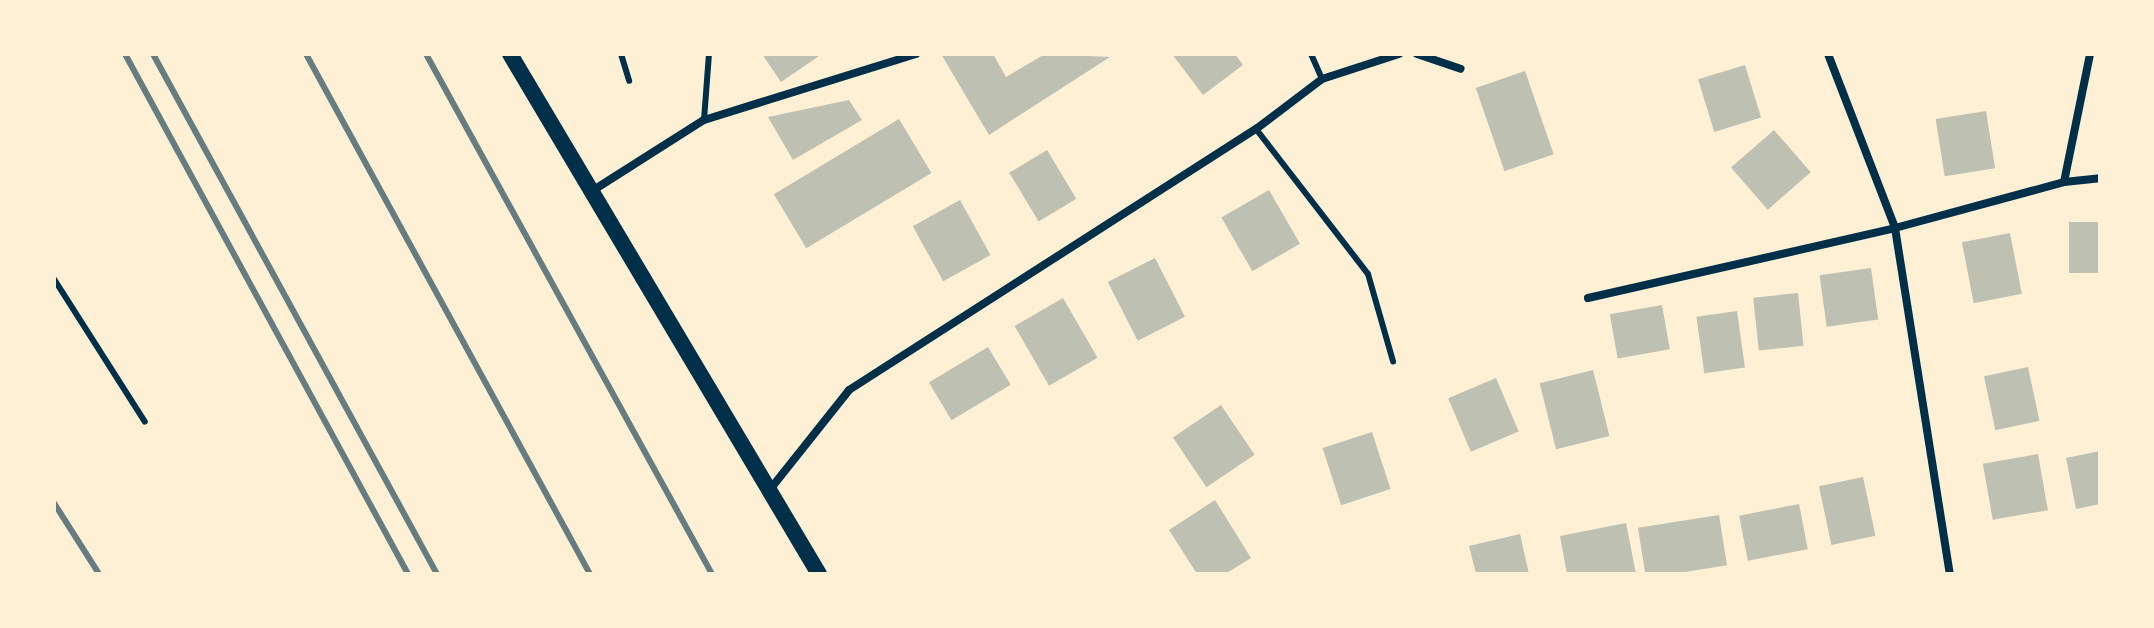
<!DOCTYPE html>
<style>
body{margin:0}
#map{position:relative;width:2154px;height:628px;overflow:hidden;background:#fdf0d5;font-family:"Work Sans",sans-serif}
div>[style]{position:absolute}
.building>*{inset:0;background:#bec0b2;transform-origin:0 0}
.service>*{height:6px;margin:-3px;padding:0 3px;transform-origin:3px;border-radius:3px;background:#003049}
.minor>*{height:8px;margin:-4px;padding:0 4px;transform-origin:4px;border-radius:4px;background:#003049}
.secondary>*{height:16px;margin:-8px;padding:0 8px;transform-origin:8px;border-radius:8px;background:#003049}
.rail>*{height:6px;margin:-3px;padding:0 3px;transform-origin:3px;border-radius:3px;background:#657d81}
span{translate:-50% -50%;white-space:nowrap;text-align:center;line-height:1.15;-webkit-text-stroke:7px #fdf0d5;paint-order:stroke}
.frame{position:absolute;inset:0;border:56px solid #fdf0d5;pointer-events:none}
</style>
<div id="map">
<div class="building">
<div style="clip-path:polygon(762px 54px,822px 54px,781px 82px)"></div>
<div style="clip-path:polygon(941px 54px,993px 54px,1006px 77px,1045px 54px,1110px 57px,989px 135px)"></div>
<div style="clip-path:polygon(1172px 54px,1235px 54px,1243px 65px,1203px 95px)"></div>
<div style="left:1745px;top:65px;width:55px;height:49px;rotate:73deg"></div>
<div style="left:1525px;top:71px;width:88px;height:52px;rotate:71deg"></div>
<div style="clip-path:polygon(849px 100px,862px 120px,793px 160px,768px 117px)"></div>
<div style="left:1986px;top:111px;width:58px;height:51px;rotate:81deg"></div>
<div style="left:899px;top:119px;width:63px;height:146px;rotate:59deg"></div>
<div style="left:1774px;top:130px;width:56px;height:57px;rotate:49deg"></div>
<div style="left:1047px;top:150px;width:57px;height:44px;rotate:59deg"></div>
<div style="left:1269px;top:190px;width:62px;height:55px;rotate:60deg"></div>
<div style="left:960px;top:200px;width:63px;height:54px;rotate:61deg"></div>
<div style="left:2100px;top:222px;width:51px;height:31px;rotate:90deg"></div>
<div style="left:2010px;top:233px;width:62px;height:49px;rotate:79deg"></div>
<div style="left:1155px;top:258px;width:66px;height:53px;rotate:63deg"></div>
<div style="left:1871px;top:268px;width:52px;height:52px;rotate:82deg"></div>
<div style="left:1798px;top:293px;width:53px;height:45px;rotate:84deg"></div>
<div style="left:1063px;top:298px;width:69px;height:56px;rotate:60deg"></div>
<div style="left:1662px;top:305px;width:45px;height:53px;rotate:80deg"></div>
<div style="left:1737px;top:311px;width:57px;height:41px;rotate:82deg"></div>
<div style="left:988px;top:347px;width:44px;height:69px;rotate:59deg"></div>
<div style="left:2028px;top:367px;width:55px;height:45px;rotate:78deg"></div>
<div style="left:1593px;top:370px;width:68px;height:55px;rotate:76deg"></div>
<div style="left:1496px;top:378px;width:58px;height:52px;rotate:67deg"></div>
<div style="left:1221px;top:405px;width:60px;height:58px;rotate:56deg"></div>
<div style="left:1372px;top:432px;width:60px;height:52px;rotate:72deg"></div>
<div style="clip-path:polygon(2100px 451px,2100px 504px,2076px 509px,2066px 458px)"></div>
<div style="left:2038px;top:454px;width:57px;height:56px;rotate:80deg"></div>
<div style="left:1863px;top:477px;width:60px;height:45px;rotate:78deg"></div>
<div style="clip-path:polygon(1215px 500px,1251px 558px,1225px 574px,1197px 574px,1169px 530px)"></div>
<div style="left:1799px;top:504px;width:46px;height:61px;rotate:79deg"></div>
<div style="left:1719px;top:515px;width:51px;height:82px;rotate:81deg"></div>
<div style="clip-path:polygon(1626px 523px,1636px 574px,1567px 574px,1560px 536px)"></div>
<div style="clip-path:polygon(1520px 534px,1529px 574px,1476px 574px,1469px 546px)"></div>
</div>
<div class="service">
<div style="left:621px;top:54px;width:28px;rotate:73deg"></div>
<div style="left:1311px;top:54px;width:27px;rotate:66deg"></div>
<div style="left:704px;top:120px;width:66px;rotate:-85.7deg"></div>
<div style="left:1256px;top:129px;width:183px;rotate:52.3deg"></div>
<div style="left:1368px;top:274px;width:91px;rotate:74deg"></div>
<div style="left:54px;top:279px;width:169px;rotate:57.5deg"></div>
</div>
<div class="minor">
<div style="left:1417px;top:54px;width:46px;rotate:18.8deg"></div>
<div style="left:1828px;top:54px;width:186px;rotate:68.9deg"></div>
<div style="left:1895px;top:228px;width:350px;rotate:81deg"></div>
<div style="left:2064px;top:182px;width:131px;rotate:-78.5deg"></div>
<div style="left:592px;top:191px;width:133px;rotate:-32.4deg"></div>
<div style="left:704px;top:120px;width:222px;rotate:-17.3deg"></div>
<div style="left:1588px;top:298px;width:315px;rotate:-12.8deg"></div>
<div style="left:1895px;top:228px;width:175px;rotate:-15.2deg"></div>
<div style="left:2064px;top:182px;width:36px;rotate:-6deg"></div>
<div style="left:768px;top:492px;width:130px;rotate:-51.5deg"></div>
<div style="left:849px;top:390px;width:483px;rotate:-32.7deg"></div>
<div style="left:1256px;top:129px;width:83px;rotate:-37.1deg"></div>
<div style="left:1322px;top:79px;width:81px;rotate:-18deg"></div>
</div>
<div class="secondary">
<div style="left:510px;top:54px;width:605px;rotate:59.28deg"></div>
</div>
<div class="rail">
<div style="left:125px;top:54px;width:592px;rotate:61.44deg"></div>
<div style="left:153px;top:54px;width:592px;rotate:61.36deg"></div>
<div style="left:306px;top:54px;width:592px;rotate:61.36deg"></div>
<div style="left:426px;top:54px;width:593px;rotate:61.19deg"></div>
<div style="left:54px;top:503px;width:84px;rotate:57.6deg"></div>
</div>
<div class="frame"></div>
</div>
